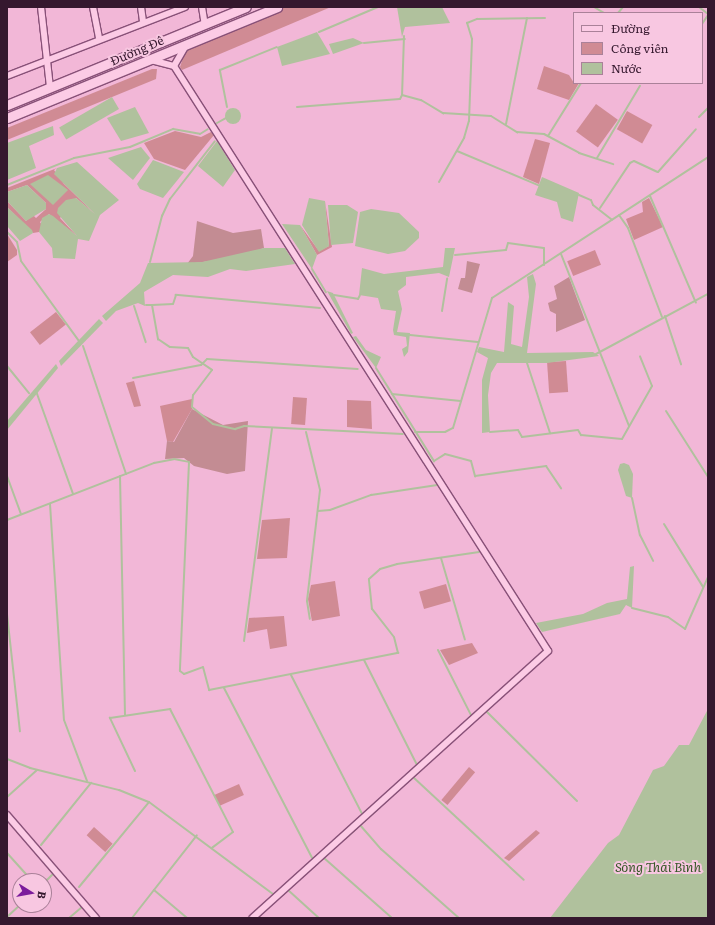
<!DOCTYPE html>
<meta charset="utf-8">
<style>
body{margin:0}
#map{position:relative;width:715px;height:925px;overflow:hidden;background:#f2b7d7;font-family:Literata,serif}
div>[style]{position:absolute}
.green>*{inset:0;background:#d08b94;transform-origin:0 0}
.cemetery>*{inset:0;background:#c38c93}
.water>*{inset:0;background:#b0c19d;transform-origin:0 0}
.round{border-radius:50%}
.stream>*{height:2px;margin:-1px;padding:0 1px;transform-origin:1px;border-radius:1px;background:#b0c19d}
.roads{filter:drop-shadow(1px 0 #885178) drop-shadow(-1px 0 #885178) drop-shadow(0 1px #885178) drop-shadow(0 -1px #885178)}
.street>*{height:6px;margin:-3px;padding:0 3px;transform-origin:3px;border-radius:3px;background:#fccbe5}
.secondary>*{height:9px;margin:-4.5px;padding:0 4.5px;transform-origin:4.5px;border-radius:4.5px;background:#fccbe5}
span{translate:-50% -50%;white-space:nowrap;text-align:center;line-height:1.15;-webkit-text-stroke:4px #f8c7e1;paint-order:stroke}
.street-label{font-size:12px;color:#35182e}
.water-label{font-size:13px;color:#355726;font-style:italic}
.frame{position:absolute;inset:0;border:8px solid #35182e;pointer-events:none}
.legend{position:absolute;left:573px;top:12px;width:130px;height:72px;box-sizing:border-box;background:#f8c7e1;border:1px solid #aa8199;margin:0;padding:5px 7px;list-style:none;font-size:12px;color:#35182e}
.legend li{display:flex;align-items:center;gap:8px;height:20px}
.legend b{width:20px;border:1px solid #aa8199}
.north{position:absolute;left:12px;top:873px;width:40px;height:40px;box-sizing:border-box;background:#f8c7e1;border:1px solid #aa8199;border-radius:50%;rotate:101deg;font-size:11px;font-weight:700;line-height:16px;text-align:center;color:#35182e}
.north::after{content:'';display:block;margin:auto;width:14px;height:18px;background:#7c1c9c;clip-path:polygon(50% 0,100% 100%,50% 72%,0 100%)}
</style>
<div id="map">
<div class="green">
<div style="clip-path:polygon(283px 7px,331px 7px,182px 70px,180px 67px,186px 49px,194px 44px)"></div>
<div style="clip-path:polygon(544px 66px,569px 75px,574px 83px,579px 83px,569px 100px,537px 89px)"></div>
<div style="clip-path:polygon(152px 69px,157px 69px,156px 79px,7px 140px,7px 128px)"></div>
<div style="left:596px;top:104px;width:27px;height:34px;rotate:36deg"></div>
<div style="left:627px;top:111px;width:29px;height:21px;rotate:29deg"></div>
<div style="clip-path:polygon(175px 131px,201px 137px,211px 132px,214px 135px,185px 170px,154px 159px,144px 143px)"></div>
<div style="clip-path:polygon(535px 139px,550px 143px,539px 184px,523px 177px)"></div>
<div style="clip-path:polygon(57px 168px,54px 170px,64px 184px,95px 214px,76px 198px,60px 218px,77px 236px,49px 214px,40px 222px,43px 227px,39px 232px,33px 233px,7px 207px,7px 201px,26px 221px,33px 215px,36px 218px,46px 209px,46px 203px,27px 185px,7px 192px,7px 188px)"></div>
<div style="clip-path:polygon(649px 198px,663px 227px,634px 240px,626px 219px,643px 212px,642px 202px)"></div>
<div style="clip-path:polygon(325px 201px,332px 247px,317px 255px,300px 225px,319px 251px,329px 246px)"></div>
<div style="clip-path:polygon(7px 234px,17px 250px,17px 255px,7px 262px)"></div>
<div style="left:595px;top:250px;width:16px;height:30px;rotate:68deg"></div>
<div style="left:56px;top:312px;width:16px;height:33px;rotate:52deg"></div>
<div style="left:566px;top:361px;width:31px;height:19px;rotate:86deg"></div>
<div style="clip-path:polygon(134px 381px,141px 406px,134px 407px,126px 383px)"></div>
<div style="left:293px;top:397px;width:14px;height:27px;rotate:4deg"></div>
<div style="clip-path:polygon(192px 399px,192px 409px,173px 442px,167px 441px,160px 406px)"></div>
<div style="clip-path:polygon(347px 400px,371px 401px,372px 429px,347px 427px)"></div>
<div style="clip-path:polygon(290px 518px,287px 558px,257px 559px,262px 520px)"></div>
<div style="clip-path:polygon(335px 581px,340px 616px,312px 621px,308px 599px,311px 585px)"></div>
<div style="left:446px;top:584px;width:18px;height:28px;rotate:74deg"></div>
<div style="clip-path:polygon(284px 616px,287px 646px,270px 649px,267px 629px,247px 633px,249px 618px)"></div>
<div style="clip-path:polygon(472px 643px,478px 653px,449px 665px,440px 650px)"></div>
<div style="left:469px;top:767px;width:8px;height:43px;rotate:40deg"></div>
<div style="left:239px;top:784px;width:12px;height:27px;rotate:66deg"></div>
<div style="left:94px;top:827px;width:25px;height:11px;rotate:42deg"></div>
<div style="clip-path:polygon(536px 830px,540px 833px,509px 861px,504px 858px)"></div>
</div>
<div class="cemetery">
<div style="clip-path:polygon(197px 221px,233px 233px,261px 229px,264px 248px,235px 258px,187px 264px,193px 256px)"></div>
<div style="clip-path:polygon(467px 261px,480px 264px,472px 293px,458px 289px,461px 278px,465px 278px)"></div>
<div style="clip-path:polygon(569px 277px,585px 320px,556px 332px,556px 314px,550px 311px,548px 303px,557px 299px,554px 286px)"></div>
<div style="clip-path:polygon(192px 409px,223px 425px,248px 421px,245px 471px,227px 474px,194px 466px,184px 458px,165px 459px,167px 441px,174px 442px)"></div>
</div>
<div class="water">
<div style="clip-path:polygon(397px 7px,442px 7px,450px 23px,405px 27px,402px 37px)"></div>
<div style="clip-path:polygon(317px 32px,330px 54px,282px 66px,277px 47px)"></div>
<div style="clip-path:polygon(353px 38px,364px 43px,333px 54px,329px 44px)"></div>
<div style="left:112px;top:97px;width:14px;height:61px;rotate:60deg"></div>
<div style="clip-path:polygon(135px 107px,149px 133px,121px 141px,107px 118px)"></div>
<div class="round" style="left:225px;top:108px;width:16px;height:16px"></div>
<div style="clip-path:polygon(53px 126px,54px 135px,29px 146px,36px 168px,7px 180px,7px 143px)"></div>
<div style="clip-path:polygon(217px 141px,235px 170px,223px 187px,198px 166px)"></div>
<div style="clip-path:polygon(141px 147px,150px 158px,133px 180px,108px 158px)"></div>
<div style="clip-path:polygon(153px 160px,184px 172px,163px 198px,140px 189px,137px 184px)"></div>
<div style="clip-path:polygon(77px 162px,119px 200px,100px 215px,89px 241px,78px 239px,75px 259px,53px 258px,52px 248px,39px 232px,42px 218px,49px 214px,53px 216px,77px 236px,57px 213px,58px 208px,66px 200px,76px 198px,95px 214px,54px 174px,57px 168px)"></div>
<div style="clip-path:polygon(48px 175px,68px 190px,53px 205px,30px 184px)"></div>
<div style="clip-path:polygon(542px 177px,579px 193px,573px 222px,561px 218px,557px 202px,535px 195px)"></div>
<div style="clip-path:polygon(27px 185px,46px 203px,46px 209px,26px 221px,7px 201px,7px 192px)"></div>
<div style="clip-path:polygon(309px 198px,325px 201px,329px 246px,319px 252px,302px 225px)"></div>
<div style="clip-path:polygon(328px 205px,347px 205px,358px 212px,353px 243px,331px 245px)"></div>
<div style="clip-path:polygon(7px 207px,32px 230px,33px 233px,20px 241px,7px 226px)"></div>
<div style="clip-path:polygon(371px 209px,399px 213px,419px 232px,419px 238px,405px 251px,388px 254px,355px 246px,360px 212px)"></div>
<div style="clip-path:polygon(282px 224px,300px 225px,317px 255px,312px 269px)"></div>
<div style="clip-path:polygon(264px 248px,285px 248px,295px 264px,246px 271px,230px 269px,208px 277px,173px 275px,144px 292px,145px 306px,138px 303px,116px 311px,106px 321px,102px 316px,140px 283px,148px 263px,202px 262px)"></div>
<div style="clip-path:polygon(445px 248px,455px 248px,449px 277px,439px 273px,406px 277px,406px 285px,398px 291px,402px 309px,397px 332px,410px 333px,408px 352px,404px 357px,402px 349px,407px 346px,406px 337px,394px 335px,393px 330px,396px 311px,381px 309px,378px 298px,359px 295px,362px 268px,384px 274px,443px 267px)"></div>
<div style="clip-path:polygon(533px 274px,536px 284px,527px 353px,593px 352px,599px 356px,547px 363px,497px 363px,491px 373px,488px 395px,490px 432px,482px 433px,482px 380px,488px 358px,477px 352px,479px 347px,504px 352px,508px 302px,514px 306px,511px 344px,522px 347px,529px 297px,527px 277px)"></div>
<div style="clip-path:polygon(327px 291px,333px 293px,353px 333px,351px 334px)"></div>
<div style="clip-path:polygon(99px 319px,103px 323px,61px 366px,59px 361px)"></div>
<div style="clip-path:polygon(356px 336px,366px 350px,381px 357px,376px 368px,353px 337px)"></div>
<div style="clip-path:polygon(56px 364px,58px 368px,7px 430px,7px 421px)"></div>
<div style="clip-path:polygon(624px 463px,629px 465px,633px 474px,632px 498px,626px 496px,618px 470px,620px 464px)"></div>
<div style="clip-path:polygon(634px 566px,632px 608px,626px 605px,620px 614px,542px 632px,536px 623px,583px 614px,607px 603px,627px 599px,630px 567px)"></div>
<div style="clip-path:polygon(708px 709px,708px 918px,550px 918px,608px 843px,619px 835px,653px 770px,664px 766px,679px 745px,689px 745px)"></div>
</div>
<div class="stream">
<div style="left:594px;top:7px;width:12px;rotate:31deg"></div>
<div style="left:699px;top:7px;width:11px;rotate:38deg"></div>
<div style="left:618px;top:13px;width:8px;rotate:-50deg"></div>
<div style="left:702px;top:24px;width:11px;rotate:-56deg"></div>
<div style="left:319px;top:32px;width:64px;rotate:-23deg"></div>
<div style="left:404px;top:36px;width:59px;rotate:91.9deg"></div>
<div style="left:402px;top:95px;width:20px;rotate:15deg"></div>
<div style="left:421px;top:100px;width:26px;rotate:31deg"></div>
<div style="left:443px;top:113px;width:48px;rotate:3.6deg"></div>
<div style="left:491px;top:116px;width:31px;rotate:32deg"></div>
<div style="left:517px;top:132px;width:27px;rotate:4deg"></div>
<div style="left:544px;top:134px;width:40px;rotate:28deg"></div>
<div style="left:579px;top:153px;width:36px;rotate:18deg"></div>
<div style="left:364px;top:43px;width:41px;rotate:-5.6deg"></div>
<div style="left:227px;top:107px;width:38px;rotate:-101deg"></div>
<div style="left:220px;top:70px;width:61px;rotate:-22deg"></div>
<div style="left:297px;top:107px;width:103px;rotate:-4.4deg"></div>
<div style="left:400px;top:99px;width:4px;rotate:-63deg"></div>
<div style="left:699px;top:117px;width:13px;rotate:-45deg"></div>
<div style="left:217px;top:123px;width:10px;rotate:-29deg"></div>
<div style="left:506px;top:124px;width:108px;rotate:-78.8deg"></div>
<div style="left:548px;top:136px;width:62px;rotate:-58.1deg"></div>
<div style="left:457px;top:151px;width:88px;rotate:22.8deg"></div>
<div style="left:597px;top:158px;width:84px;rotate:-59.2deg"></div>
<div style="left:439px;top:182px;width:51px;rotate:-60.4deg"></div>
<div style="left:464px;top:138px;width:18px;rotate:-74deg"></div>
<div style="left:469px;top:121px;width:82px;rotate:-87.9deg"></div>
<div style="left:472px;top:39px;width:17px;rotate:-107deg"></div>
<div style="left:467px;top:23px;width:11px;rotate:-22deg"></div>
<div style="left:477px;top:19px;width:68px;rotate:-0.8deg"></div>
<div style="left:7px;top:185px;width:72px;rotate:-21.9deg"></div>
<div style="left:74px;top:158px;width:57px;rotate:-11.1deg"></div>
<div style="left:130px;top:147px;width:47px;rotate:-22.7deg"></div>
<div style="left:173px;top:129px;width:27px;rotate:10deg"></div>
<div style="left:200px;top:134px;width:9px;rotate:-32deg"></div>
<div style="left:579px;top:195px;width:13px;rotate:23deg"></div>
<div style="left:591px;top:200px;width:5px;rotate:68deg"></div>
<div style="left:593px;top:205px;width:24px;rotate:38deg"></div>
<div style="left:650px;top:196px;width:116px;rotate:66.7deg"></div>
<div style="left:600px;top:208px;width:54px;rotate:-56.3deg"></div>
<div style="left:630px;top:163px;width:4px;rotate:-27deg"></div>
<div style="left:634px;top:161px;width:26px;rotate:25deg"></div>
<div style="left:658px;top:172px;width:57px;rotate:-48.5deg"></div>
<div style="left:619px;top:215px;width:16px;rotate:55deg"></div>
<div style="left:628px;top:228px;width:95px;rotate:69.1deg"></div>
<div style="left:7px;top:232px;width:14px;rotate:45deg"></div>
<div style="left:17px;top:242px;width:19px;rotate:78deg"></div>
<div style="left:21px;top:261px;width:99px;rotate:54.1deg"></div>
<div style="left:561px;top:254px;width:185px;rotate:68.4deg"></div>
<div style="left:455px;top:255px;width:51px;rotate:-5.6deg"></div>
<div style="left:506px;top:250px;width:7px;rotate:-74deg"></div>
<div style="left:508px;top:243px;width:36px;rotate:8deg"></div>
<div style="left:544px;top:248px;width:17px;rotate:90deg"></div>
<div style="left:150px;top:262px;width:48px;rotate:-75.4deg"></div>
<div style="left:162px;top:216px;width:19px;rotate:-65deg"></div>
<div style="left:170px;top:199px;width:73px;rotate:-52.2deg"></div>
<div style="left:312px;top:269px;width:27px;rotate:59deg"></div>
<div style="left:334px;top:295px;width:24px;rotate:9deg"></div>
<div style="left:358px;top:299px;width:4px;rotate:-63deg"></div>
<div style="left:146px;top:305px;width:6px"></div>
<div style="left:134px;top:306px;width:38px;rotate:72deg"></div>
<div style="left:320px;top:308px;width:145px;rotate:-174.8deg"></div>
<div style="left:176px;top:295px;width:9px;rotate:108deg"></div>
<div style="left:173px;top:304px;width:21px;rotate:177deg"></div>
<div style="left:152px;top:305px;width:35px;rotate:80deg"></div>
<div style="left:158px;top:339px;width:14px;rotate:34deg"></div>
<div style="left:170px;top:347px;width:18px;rotate:3deg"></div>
<div style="left:188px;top:348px;width:10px;rotate:61deg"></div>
<div style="left:193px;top:357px;width:23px;rotate:34deg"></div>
<div style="left:212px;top:370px;width:31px;rotate:127deg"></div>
<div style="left:193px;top:395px;width:12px;rotate:95deg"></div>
<div style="left:192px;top:407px;width:27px;rotate:39deg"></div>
<div style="left:213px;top:424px;width:23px;rotate:13deg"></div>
<div style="left:235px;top:429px;width:9px;rotate:-18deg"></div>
<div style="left:244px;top:426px;width:159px;rotate:2.9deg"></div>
<div style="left:442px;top:311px;width:33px;rotate:-81deg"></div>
<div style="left:665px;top:316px;width:51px;rotate:71.6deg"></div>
<div style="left:410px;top:335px;width:68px;rotate:5.9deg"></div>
<div style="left:83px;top:346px;width:135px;rotate:71.4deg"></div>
<div style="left:596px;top:354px;width:127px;rotate:-28.2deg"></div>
<div style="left:527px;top:363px;width:74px;rotate:71.8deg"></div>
<div style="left:7px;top:366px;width:35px;rotate:51deg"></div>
<div style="left:376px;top:368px;width:110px;rotate:58.1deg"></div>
<div style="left:434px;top:461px;width:13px;rotate:-32deg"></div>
<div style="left:445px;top:454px;width:27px;rotate:15deg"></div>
<div style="left:471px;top:461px;width:16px;rotate:75deg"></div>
<div style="left:475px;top:476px;width:72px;rotate:-8deg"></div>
<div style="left:546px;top:466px;width:27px;rotate:56deg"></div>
<div style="left:133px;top:378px;width:69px;rotate:-10.8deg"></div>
<div style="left:201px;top:365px;width:8px;rotate:-45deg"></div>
<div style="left:207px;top:359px;width:151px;rotate:3.8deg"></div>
<div style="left:36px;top:391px;width:109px;rotate:70.2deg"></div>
<div style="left:392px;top:394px;width:69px;rotate:5.8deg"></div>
<div style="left:666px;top:411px;width:78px;rotate:57.5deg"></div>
<div style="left:306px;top:432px;width:60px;rotate:76.4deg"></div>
<div style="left:320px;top:490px;width:112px;rotate:96.7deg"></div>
<div style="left:307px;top:601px;width:18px;rotate:81deg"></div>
<div style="left:415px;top:432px;width:30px"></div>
<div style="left:445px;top:432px;width:9px;rotate:-27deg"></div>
<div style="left:453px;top:428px;width:136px;rotate:-73.3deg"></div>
<div style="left:492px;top:298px;width:258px;rotate:-33.1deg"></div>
<div style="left:490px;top:432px;width:28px;rotate:-4deg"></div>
<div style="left:518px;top:430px;width:8px;rotate:60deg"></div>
<div style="left:522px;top:437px;width:56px;rotate:-7.1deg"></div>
<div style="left:578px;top:430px;width:6px;rotate:59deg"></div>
<div style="left:581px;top:435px;width:41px;rotate:5.6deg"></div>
<div style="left:622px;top:439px;width:61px;rotate:-60.5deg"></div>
<div style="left:652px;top:386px;width:32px;rotate:-112deg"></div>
<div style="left:7px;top:476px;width:40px;rotate:69.8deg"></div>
<div style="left:120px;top:476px;width:239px;rotate:88.8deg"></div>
<div style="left:632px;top:498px;width:38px;rotate:78deg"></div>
<div style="left:640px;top:535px;width:29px;rotate:63deg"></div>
<div style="left:50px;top:504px;width:216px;rotate:86.3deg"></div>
<div style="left:64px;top:720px;width:65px;rotate:69.3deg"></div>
<div style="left:318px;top:511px;width:12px;rotate:-5deg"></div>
<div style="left:330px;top:510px;width:44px;rotate:-20.1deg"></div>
<div style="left:371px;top:495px;width:67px;rotate:-8.6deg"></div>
<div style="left:7px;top:520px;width:158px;rotate:-21.2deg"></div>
<div style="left:154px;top:463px;width:20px;rotate:-11deg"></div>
<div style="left:174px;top:459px;width:15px;rotate:11deg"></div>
<div style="left:189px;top:462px;width:209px;rotate:92.5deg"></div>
<div style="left:180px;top:671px;width:5px;rotate:37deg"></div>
<div style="left:184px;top:674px;width:20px;rotate:-20deg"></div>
<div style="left:203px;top:667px;width:24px;rotate:75deg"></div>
<div style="left:209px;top:690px;width:193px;rotate:-11.1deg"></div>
<div style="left:398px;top:653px;width:16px;rotate:-104deg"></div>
<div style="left:394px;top:637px;width:36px;rotate:-128deg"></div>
<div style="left:372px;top:609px;width:30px;rotate:-96deg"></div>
<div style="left:369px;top:579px;width:15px;rotate:-42deg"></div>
<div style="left:380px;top:569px;width:18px;rotate:-16deg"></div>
<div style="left:397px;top:564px;width:83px;rotate:-8.3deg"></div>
<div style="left:664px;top:524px;width:74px;rotate:58.2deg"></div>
<div style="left:441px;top:558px;width:85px;rotate:73.7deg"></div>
<div style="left:632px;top:608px;width:37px;rotate:14deg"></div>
<div style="left:668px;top:617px;width:21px;rotate:35deg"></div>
<div style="left:685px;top:629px;width:57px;rotate:-66.1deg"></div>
<div style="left:7px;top:614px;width:118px;rotate:83.7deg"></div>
<div style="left:244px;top:641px;width:214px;rotate:-82.5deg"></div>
<div style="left:438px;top:650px;width:73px;rotate:63.1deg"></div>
<div style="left:364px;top:660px;width:118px;rotate:63.2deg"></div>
<div style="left:291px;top:675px;width:156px;rotate:62.9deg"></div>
<div style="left:224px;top:688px;width:191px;rotate:62.6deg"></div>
<div style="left:486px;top:711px;width:128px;rotate:44.7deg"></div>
<div style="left:7px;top:759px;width:25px;rotate:21deg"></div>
<div style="left:30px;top:768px;width:92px;rotate:13.9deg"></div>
<div style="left:119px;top:790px;width:32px;rotate:22deg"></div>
<div style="left:149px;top:802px;width:154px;rotate:36.6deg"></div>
<div style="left:135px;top:771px;width:59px;rotate:-115.3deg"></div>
<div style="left:110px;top:718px;width:61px;rotate:-8.5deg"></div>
<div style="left:170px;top:709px;width:138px;rotate:62.9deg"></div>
<div style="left:233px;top:832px;width:26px;rotate:143deg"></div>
<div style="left:413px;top:777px;width:151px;rotate:42.9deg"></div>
<div style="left:7px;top:797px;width:40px;rotate:-42deg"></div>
<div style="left:360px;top:825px;width:32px;rotate:49deg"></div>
<div style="left:381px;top:849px;width:104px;rotate:41.5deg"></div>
<div style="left:346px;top:838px;width:81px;rotate:-42.5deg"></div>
<div style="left:41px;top:845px;width:80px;rotate:-51.1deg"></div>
<div style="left:7px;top:853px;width:38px;rotate:48deg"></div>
<div style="left:324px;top:858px;width:91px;rotate:41.4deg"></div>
<div style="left:44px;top:883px;width:13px;rotate:-45deg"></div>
<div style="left:79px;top:887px;width:110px;rotate:-50.5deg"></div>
<div style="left:154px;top:890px;width:43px;rotate:40.3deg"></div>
<div style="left:288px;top:890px;width:42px;rotate:42.1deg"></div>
<div style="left:7px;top:917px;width:18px;rotate:-43deg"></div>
<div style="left:69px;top:918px;width:17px;rotate:-40deg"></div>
<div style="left:132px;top:918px;width:105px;rotate:-51.9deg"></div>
</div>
<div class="roads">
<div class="street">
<div style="left:41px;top:7px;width:81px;rotate:83.6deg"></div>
<div style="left:93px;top:7px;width:33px;rotate:79deg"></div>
<div style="left:141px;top:7px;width:14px;rotate:82deg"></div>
<div style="left:202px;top:7px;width:18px;rotate:81deg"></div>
<div style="left:151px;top:60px;width:24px;rotate:15deg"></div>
<div style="left:174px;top:66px;width:694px;rotate:57.41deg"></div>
<div style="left:548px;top:651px;width:398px;rotate:137.9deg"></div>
<div style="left:174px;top:66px;width:24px;rotate:-60deg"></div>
<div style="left:7px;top:76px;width:191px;rotate:-21.2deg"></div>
<div style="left:7px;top:815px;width:136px;rotate:49.2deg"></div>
</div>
<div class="secondary">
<div style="left:7px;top:105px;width:258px;rotate:-22.3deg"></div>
<div style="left:7px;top:118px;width:292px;rotate:-22.3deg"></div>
</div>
</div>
<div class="street-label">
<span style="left:137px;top:51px;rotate:-23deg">Đường Đê</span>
</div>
<div class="water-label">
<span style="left:658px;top:867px">Sông Thái Bình</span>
</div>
<div class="frame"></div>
<ul class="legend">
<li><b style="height:5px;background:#fccbe5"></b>Đường</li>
<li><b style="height:11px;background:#d08b94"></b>Công viên</li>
<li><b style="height:11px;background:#b0c19d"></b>Nước</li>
</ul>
<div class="north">B</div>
</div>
